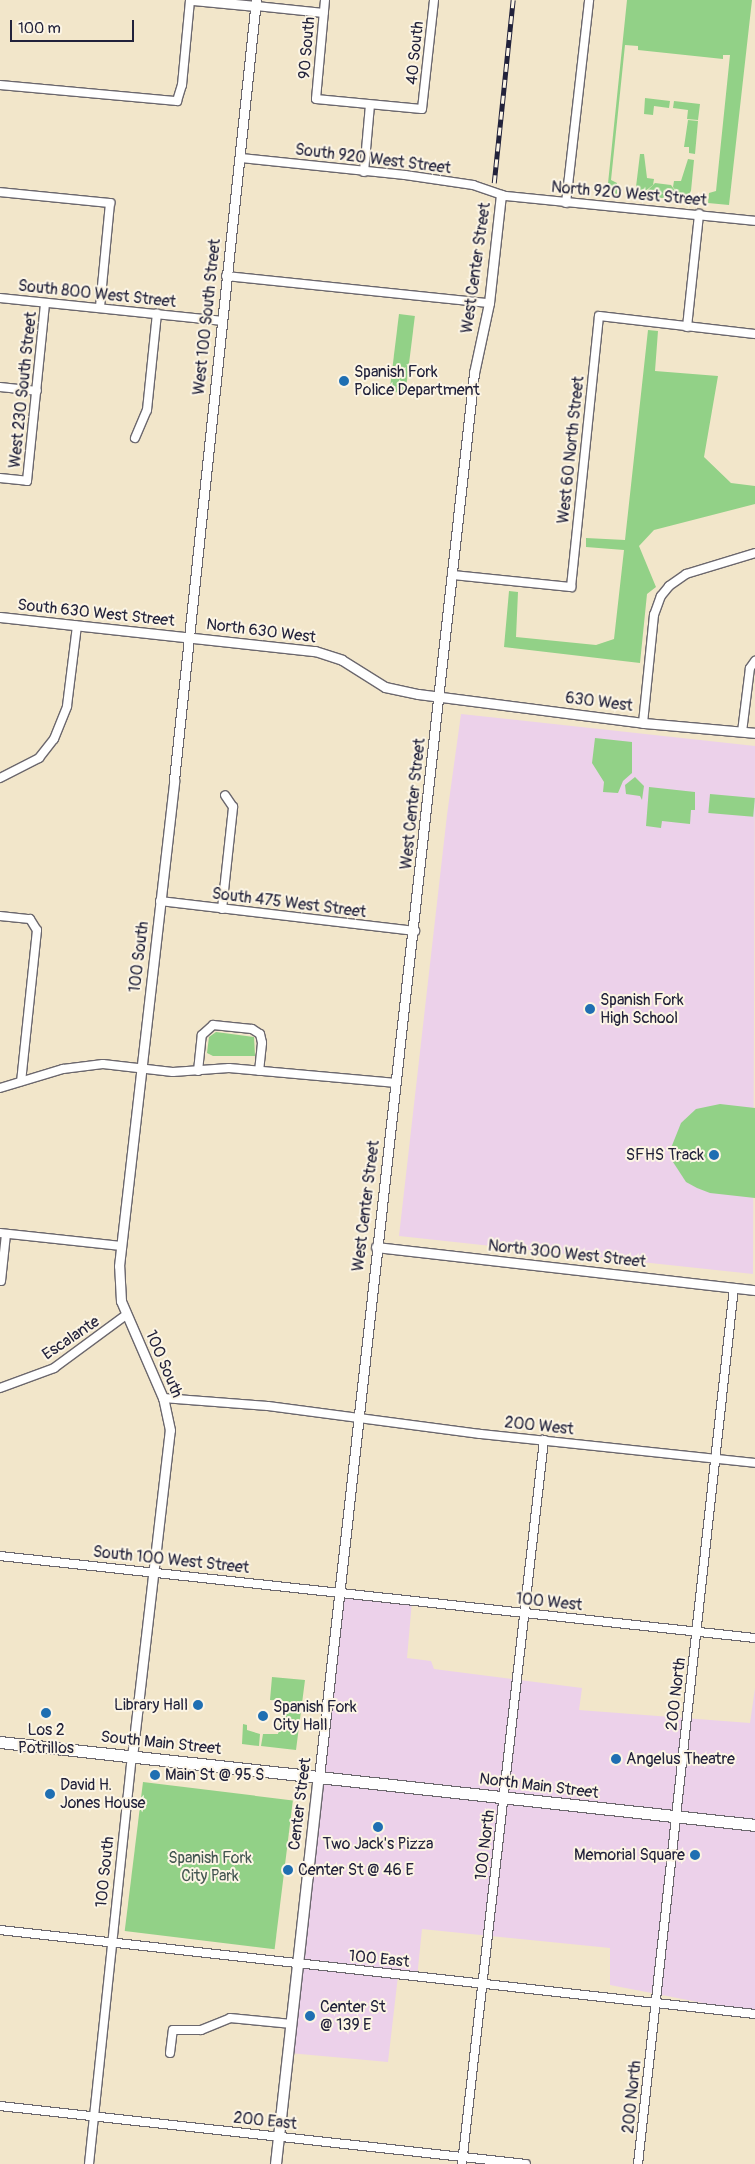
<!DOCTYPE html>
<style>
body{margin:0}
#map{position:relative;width:755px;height:2164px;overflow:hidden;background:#f2e6ca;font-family:Pangolin,sans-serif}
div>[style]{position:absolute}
.built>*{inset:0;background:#ecd1ea}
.green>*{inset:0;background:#92d187;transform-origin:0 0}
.roads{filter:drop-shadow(1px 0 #6b676d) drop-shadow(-1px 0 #6b676d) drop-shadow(0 1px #6b676d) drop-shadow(0 -1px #6b676d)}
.minor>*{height:8px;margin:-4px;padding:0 4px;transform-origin:4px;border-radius:4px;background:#fff}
.tertiary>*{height:9px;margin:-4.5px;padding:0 4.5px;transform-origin:4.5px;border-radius:4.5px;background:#fff}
.secondary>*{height:10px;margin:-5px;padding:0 5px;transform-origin:5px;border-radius:5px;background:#fff}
.primary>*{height:11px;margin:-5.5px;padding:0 5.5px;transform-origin:5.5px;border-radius:5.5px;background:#fff}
.rail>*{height:4.5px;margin-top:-2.25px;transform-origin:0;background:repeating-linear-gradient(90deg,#fcf5e5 0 8px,#22223b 0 16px);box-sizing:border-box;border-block:1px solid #22223b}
.dots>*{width:14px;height:14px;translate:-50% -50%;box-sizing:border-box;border:2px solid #fcf5e5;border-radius:50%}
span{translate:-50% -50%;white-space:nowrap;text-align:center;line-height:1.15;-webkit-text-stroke:4px #fcf5e5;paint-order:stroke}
.street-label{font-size:16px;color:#22223b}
.poi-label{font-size:16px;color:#22223b}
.left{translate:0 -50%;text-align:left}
.right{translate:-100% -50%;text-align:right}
.park-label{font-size:16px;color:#445752}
.scale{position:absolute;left:10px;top:20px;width:124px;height:22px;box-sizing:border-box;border:2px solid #22223b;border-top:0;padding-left:6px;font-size:15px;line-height:18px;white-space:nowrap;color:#22223b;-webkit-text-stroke:4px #fcf5e5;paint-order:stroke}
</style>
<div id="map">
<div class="built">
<div style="clip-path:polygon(461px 714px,755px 746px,753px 1274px,399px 1236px,447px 815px)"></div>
<div style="clip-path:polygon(339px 1592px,412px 1601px,407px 1658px,431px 1661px,434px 1669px,582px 1688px,579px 1710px,750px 1723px,755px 1688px,755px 2013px,610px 1985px,610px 1948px,422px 1929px,417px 1978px,398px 1976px,388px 2062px,289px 2053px)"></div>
</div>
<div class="green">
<div style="clip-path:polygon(627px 0,752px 0,729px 205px,708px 203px,709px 193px,716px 191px,730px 55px,723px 55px,723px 59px,638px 50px,638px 46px,625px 45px,611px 180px,617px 183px,617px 194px,607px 193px)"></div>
<div style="clip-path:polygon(645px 98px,670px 101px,669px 108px,654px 106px,653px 115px,644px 114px)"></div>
<div style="clip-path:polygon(674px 101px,700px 104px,698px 120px,687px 119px,688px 110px,673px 108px)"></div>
<div style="clip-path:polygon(688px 120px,698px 121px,695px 154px,689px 153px,689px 147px,684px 147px)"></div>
<div style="clip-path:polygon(640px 154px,644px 154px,647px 178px,654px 179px,653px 185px,639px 196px,635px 195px)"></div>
<div style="clip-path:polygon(688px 159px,694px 160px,690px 201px,684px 201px,673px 187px,674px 181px,681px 181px)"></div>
<div style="clip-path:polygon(655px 183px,671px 185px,682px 200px,642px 196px)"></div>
<div style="left:399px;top:314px;width:16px;height:78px;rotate:7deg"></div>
<div style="clip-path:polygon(648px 330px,658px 331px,655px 371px,718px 376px,704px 457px,731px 483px,755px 486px,755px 504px,654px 530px,639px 546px,656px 587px,647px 594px,640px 663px,504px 647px,509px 591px,518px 592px,516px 637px,596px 645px,614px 639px,624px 550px,586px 547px,586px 538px,625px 540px)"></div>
<div style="clip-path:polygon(595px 738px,632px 742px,632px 773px,623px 781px,618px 793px,603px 792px,604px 782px,592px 763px)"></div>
<div style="clip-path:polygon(635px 777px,644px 786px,642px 800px,640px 796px,626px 794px,625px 785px)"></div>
<div style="clip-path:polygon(649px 787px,695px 792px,695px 810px,691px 810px,690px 824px,662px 821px,661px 828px,646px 826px)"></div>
<div style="left:710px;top:794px;width:45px;height:19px;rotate:5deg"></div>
<div style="clip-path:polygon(216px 1032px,254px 1037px,255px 1056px,213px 1056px,207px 1053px,209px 1037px)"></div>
<div style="clip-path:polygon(720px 1104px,755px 1108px,755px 1198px,710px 1193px,697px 1188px,686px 1182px,673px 1162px,671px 1148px,681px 1123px,696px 1109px)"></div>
<div style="clip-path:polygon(272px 1677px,305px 1680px,296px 1750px,261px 1746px,263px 1734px,278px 1734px,279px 1723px,282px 1723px,282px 1701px,270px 1700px)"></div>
<div style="clip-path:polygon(243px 1724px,247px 1725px,247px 1730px,260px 1734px,259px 1746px,242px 1744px)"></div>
<div style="left:143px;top:1782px;width:151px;height:150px;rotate:7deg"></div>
</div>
<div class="roads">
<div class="minor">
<div style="left:325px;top:0;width:99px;rotate:95.2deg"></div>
<div style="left:316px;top:99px;width:106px;rotate:5.4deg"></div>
<div style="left:422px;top:109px;width:110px;rotate:-83.7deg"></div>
<div style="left:256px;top:6px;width:68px;rotate:5.9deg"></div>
<div style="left:0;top:85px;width:178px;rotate:5.2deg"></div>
<div style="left:177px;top:101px;width:17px;rotate:-73deg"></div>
<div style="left:182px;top:85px;width:85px;rotate:-84.6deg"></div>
<div style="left:241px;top:158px;width:165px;rotate:5.9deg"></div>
<div style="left:405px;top:175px;width:69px;rotate:8.4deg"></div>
<div style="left:473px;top:185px;width:34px;rotate:19deg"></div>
<div style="left:505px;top:196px;width:251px;rotate:5.7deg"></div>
<div style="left:364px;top:172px;width:67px;rotate:-84.9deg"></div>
<div style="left:0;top:192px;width:111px;rotate:5.7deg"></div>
<div style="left:110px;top:203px;width:104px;rotate:95.5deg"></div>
<div style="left:566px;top:203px;width:204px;rotate:-83.5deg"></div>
<div style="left:226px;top:276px;width:264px;rotate:5.9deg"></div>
<div style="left:0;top:298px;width:222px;rotate:5.9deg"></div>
<div style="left:687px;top:327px;width:114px;rotate:-83.9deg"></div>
<div style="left:0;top:387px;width:37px;rotate:6deg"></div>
<div style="left:135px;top:438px;width:30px;rotate:-67deg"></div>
<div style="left:147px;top:410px;width:97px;rotate:-84.1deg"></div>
<div style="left:0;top:478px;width:27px;rotate:6deg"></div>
<div style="left:27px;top:481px;width:179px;rotate:-84.2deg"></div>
<div style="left:452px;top:575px;width:120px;rotate:5.8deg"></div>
<div style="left:571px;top:587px;width:272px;rotate:-84.1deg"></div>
<div style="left:599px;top:316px;width:157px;rotate:6.6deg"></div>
<div style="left:643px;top:723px;width:109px;rotate:-84.2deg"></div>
<div style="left:654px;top:615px;width:20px;rotate:-70deg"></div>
<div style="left:661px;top:596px;width:13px;rotate:-51deg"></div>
<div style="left:669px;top:586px;width:21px;rotate:-35deg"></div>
<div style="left:686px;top:574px;width:72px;rotate:-16.9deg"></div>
<div style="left:742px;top:732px;width:64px;rotate:-82.9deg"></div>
<div style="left:750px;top:668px;width:9px;rotate:-54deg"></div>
<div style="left:0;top:778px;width:44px;rotate:-27.1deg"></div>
<div style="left:39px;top:758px;width:24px;rotate:-52deg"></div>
<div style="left:54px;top:739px;width:35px;rotate:-68deg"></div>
<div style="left:67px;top:706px;width:81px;rotate:-82.9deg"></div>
<div style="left:160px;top:901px;width:257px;rotate:6.7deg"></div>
<div style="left:222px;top:909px;width:103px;rotate:-83.8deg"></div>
<div style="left:233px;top:807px;width:14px;rotate:-124deg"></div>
<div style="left:0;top:916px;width:30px;rotate:6deg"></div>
<div style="left:30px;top:919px;width:13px;rotate:58deg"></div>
<div style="left:37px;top:930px;width:152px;rotate:96deg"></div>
<div style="left:198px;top:1071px;width:36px;rotate:-84deg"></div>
<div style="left:202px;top:1035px;width:15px;rotate:-42deg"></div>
<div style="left:213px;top:1025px;width:39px;rotate:6deg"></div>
<div style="left:252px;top:1029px;width:9px;rotate:32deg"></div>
<div style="left:260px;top:1034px;width:9px;rotate:77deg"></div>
<div style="left:262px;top:1043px;width:28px;rotate:96deg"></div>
<div style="left:0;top:1088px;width:66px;rotate:-16.8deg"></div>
<div style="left:63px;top:1069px;width:40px;rotate:-7.1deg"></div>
<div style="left:103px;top:1064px;width:70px;rotate:6.5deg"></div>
<div style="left:173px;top:1072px;width:56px;rotate:-4.1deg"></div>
<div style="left:229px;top:1068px;width:168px;rotate:5.1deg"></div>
<div style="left:0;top:1233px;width:122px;rotate:6.1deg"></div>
<div style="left:1px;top:1281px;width:47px;rotate:-83.9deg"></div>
<div style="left:0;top:1388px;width:58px;rotate:-20.3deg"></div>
<div style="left:54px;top:1368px;width:89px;rotate:-36.4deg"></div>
<div style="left:163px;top:1398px;width:105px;rotate:4.4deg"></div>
<div style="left:268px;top:1406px;width:214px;rotate:7.5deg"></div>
<div style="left:480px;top:1434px;width:277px;rotate:6deg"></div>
<div style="left:0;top:1556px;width:759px;rotate:6.2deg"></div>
<div style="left:0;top:1930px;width:760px;rotate:6.35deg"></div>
<div style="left:170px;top:2053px;width:23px;rotate:-83deg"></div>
<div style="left:173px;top:2030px;width:28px"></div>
<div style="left:201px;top:2030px;width:31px;rotate:-22deg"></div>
<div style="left:230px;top:2018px;width:62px;rotate:5.5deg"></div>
<div style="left:0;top:2106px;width:529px;rotate:6.29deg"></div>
<div style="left:89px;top:2164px;width:409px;rotate:-84deg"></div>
<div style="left:462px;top:2164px;width:729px;rotate:-83.54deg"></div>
<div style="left:638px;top:2164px;width:881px;rotate:-83.75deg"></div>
</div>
<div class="tertiary">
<div style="left:193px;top:0;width:63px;rotate:5.4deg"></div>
<div style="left:0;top:617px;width:317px;rotate:6.2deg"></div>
<div style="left:315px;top:651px;width:28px;rotate:18deg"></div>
<div style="left:342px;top:660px;width:51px;rotate:32.1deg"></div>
<div style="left:385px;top:687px;width:34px;rotate:12deg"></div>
<div style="left:418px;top:694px;width:227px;rotate:7.3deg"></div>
<div style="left:643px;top:723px;width:112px;rotate:5.1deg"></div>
<div style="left:376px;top:1247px;width:381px;rotate:6.5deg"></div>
<div style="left:132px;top:1757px;width:329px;rotate:-83.4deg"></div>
<div style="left:170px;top:1430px;width:33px;rotate:-102deg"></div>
<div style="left:163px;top:1398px;width:106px;rotate:-113.4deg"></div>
<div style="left:121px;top:1301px;width:35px;rotate:-93deg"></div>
<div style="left:119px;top:1266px;width:489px;rotate:-83.5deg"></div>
<div style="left:174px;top:780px;width:784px;rotate:-84deg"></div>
<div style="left:319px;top:1777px;width:1413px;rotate:-83.7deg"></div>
<div style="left:474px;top:373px;width:72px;rotate:-77.9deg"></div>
<div style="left:489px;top:303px;width:109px;rotate:-83.7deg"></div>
</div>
<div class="secondary">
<div style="left:276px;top:2164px;width:389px;rotate:-83.7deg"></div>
</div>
<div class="primary">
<div style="left:0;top:1742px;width:760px;rotate:6.27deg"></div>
</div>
</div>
<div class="rail">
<div style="left:494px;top:183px;width:184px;rotate:-84.1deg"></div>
</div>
<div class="dots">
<div style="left:344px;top:381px;background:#1f6fb2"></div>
<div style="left:590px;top:1009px;background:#1f6fb2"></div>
<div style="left:714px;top:1155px;background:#1f6fb2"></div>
<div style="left:198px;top:1705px;background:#1f6fb2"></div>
<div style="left:46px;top:1713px;background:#1f6fb2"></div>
<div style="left:263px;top:1716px;background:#1f6fb2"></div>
<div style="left:616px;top:1759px;background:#1f6fb2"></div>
<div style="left:155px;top:1775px;background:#1f6fb2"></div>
<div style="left:50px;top:1794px;background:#1f6fb2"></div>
<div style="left:378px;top:1827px;background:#1f6fb2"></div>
<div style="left:695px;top:1855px;background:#1f6fb2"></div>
<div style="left:288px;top:1870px;background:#1f6fb2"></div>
<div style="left:310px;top:2016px;background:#1f6fb2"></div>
</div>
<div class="street-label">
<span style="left:307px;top:48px;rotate:-85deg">90 South</span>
<span style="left:415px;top:53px;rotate:-84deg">40 South</span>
<span style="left:373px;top:159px;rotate:7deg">South 920 West Street</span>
<span style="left:629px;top:194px;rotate:5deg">North 920 West Street</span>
<span style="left:476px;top:268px;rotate:-82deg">West Center Street</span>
<span style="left:97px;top:294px;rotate:6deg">South 800 West Street</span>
<span style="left:207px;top:317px;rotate:-84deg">West 100 South Street</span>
<span style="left:23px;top:390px;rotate:-84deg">West 230 South Street</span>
<span style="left:571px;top:450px;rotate:-84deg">West 60 North Street</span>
<span style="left:96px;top:613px;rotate:6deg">South 630 West Street</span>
<span style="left:261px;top:631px;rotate:7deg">North 630 West</span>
<span style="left:599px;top:702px;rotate:7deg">630 West</span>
<span style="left:413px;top:804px;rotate:-84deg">West Center Street</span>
<span style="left:289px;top:903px;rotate:7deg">South 475 West Street</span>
<span style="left:139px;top:957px;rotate:-83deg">100 South</span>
<span style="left:366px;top:1206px;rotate:-83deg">West Center Street</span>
<span style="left:567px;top:1254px;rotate:6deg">North 300 West Street</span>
<span style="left:71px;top:1338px;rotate:-34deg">Escalante</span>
<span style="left:164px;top:1364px;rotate:67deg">100 South</span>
<span style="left:539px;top:1426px;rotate:6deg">200 West</span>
<span style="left:171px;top:1560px;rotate:6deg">South 100 West Street</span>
<span style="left:549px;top:1602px;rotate:6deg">100 West</span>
<span style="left:676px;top:1694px;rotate:-83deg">200 North</span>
<span style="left:161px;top:1743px;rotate:6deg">South Main Street</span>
<span style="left:539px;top:1786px;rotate:7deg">North Main Street</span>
<span style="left:300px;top:1804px;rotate:-83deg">Center Street</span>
<span style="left:485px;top:1845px;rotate:-83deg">100 North</span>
<span style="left:105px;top:1872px;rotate:-84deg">100 South</span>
<span style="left:379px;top:1959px;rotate:6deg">100 East</span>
<span style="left:632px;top:2097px;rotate:-84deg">200 North</span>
<span style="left:265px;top:2121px;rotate:6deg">200 East</span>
</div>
<div class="poi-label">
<span class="left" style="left:354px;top:381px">Spanish Fork<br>Police Department</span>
<span class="left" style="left:600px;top:1009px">Spanish Fork<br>High School</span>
<span class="right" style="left:704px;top:1155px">SFHS Track</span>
<span class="right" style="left:188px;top:1705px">Library Hall</span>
<span class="left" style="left:273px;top:1716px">Spanish Fork<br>City Hall</span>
<span style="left:46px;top:1739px">Los 2<br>Potrillos</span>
<span class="left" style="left:626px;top:1759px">Angelus Theatre</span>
<span class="left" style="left:165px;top:1775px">Main St @ 95 S</span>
<span class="left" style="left:60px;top:1794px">David H.<br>Jones House</span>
<span style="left:378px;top:1844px">Two Jack's Pizza</span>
<span class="right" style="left:685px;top:1855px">Memorial Square</span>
<span class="left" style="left:298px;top:1870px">Center St @ 46 E</span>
<span class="left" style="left:320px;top:2016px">Center St<br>@ 139 E</span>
</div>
<div class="park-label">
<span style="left:210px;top:1867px">Spanish Fork<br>City Park</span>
</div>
<div class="scale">100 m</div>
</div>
